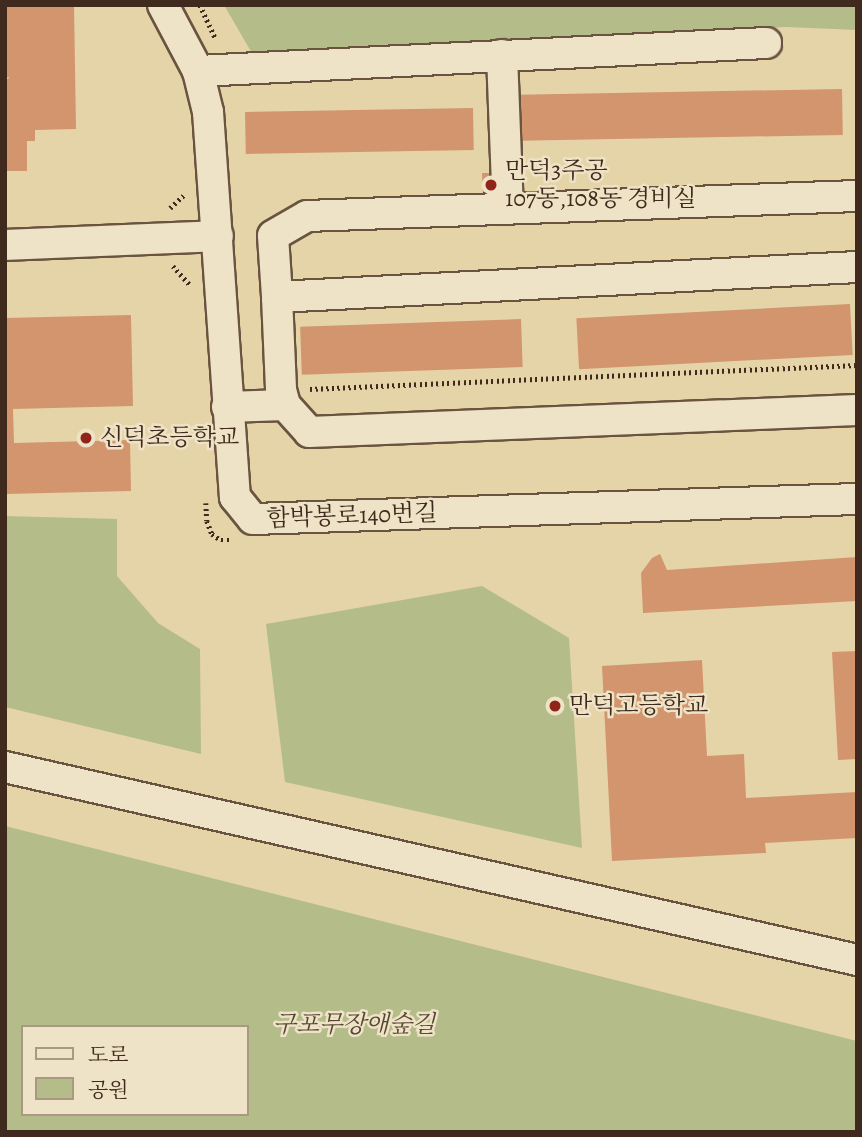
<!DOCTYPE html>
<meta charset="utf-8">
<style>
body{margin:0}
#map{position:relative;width:862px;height:1137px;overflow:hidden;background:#e6d4a9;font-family:Alegreya,"Noto Serif KR",serif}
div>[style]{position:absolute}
.green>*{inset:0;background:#b4bd89}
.building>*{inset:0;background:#d2956d;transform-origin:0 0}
.path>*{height:4.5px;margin-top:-2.25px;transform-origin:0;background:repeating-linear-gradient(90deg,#3f2a1d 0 2px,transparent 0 5.5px)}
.roads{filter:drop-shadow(2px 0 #695440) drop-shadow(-2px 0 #695440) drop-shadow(0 2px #695440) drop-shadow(0 -2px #695440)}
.minor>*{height:30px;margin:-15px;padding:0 15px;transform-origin:15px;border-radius:15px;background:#efe3c7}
.dots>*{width:19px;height:19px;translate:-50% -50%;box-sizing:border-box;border:4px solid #efe3c7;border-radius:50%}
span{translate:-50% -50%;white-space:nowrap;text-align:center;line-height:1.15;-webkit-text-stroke:5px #efe3c7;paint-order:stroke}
.poi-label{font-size:24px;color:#3f2a1d}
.left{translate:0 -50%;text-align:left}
.street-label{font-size:24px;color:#3f2a1d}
.park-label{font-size:24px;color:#564733;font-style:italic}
.frame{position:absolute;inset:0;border:7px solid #3f2a1d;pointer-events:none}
.legend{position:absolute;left:21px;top:1025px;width:228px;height:91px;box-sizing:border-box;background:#efe3c7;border:2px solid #a99983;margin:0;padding:9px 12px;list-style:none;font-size:21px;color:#3f2a1d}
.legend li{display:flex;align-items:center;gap:14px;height:35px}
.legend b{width:35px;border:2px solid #a99983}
</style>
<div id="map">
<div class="green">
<div style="clip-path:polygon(224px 5px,857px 5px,857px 30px,786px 27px,253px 55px)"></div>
<div style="clip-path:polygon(5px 516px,117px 519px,117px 576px,158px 623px,200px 649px,201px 754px,5px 707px)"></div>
<div style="clip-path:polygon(482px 586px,569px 638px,582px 848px,285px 782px,266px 624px)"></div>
<div style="clip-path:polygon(evenodd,5px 826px,857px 1041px,857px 1132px,5px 1132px,5px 826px,23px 1027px,247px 1027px,247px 1114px,23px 1114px,23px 1027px)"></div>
</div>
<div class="building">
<div style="clip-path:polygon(5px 5px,74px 5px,76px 129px,35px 130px,35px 141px,27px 141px,27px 171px,5px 171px,5px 81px,10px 77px,5px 78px)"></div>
<div style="left:842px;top:89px;width:46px;height:323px;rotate:89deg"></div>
<div style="left:473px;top:108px;width:42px;height:228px;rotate:89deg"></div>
<div style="clip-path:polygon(482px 173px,499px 173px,501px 197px,483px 196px)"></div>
<div style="left:850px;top:304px;width:51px;height:274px;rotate:87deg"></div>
<div style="clip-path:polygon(131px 315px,133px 406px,13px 409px,14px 443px,130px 440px,131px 491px,5px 494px,5px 318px)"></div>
<div style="left:521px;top:319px;width:48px;height:221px;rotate:88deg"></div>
<div style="clip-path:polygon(660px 554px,667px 570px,857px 557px,857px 601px,643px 613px,641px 573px,652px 558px)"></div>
<div style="clip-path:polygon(857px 651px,857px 759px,838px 760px,832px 652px)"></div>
<div style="clip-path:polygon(702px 660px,707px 756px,744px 754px,746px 798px,857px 792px,857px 838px,765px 843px,766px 853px,612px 861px,602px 666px)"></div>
</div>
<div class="path">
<div style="left:200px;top:5px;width:38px;rotate:65deg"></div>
<div style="left:170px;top:208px;width:19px;rotate:-43deg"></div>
<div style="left:173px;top:266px;width:25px;rotate:48deg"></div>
<div style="left:310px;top:389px;width:548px;rotate:-2.51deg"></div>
<div style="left:206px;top:503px;width:18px;rotate:87deg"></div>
<div style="left:207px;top:521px;width:14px;rotate:69deg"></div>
<div style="left:212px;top:534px;width:11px;rotate:34deg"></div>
<div style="left:221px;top:540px;width:11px"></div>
</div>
<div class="roads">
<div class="minor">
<div style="left:163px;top:5px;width:75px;rotate:62.1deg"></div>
<div style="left:198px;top:71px;width:42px;rotate:76.3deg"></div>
<div style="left:208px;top:112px;width:386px;rotate:86deg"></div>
<div style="left:235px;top:497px;width:28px;rotate:51deg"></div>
<div style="left:253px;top:519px;width:604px;rotate:-1.9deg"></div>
<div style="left:502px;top:55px;width:154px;rotate:87.8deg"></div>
<div style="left:198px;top:71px;width:569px;rotate:-2.82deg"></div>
<div style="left:857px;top:196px;width:550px;rotate:177.92deg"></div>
<div style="left:307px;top:216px;width:39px;rotate:150deg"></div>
<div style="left:273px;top:236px;width:61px;rotate:86.2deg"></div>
<div style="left:277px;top:297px;width:581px;rotate:-2.96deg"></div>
<div style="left:5px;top:245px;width:213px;rotate:-2.4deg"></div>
<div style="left:277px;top:297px;width:93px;rotate:87.5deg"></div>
<div style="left:281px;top:390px;width:16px;rotate:75deg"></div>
<div style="left:285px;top:405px;width:36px;rotate:48deg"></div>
<div style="left:309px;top:432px;width:548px;rotate:-2.3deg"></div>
<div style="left:227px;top:407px;width:58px;rotate:-2deg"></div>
<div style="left:5px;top:767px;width:874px;rotate:12.76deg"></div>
</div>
</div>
<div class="dots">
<div style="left:491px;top:185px;background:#8f2418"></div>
<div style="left:86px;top:438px;background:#8f2418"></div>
<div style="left:555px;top:706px;background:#8f2418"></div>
</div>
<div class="poi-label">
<span class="left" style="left:505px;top:185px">만덕3주공<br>107동,108동 경비실</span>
<span class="left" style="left:100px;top:438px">신덕초등학교</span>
<span class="left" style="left:569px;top:706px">만덕고등학교</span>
</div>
<div class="street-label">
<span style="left:352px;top:516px;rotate:-2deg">함박봉로140번길</span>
</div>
<div class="park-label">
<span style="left:354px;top:1025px">구포무장애숲길</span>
</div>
<div class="frame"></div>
<ul class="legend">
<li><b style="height:9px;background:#efe3c7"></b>도로</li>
<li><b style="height:19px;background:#b4bd89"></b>공원</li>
</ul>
</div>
